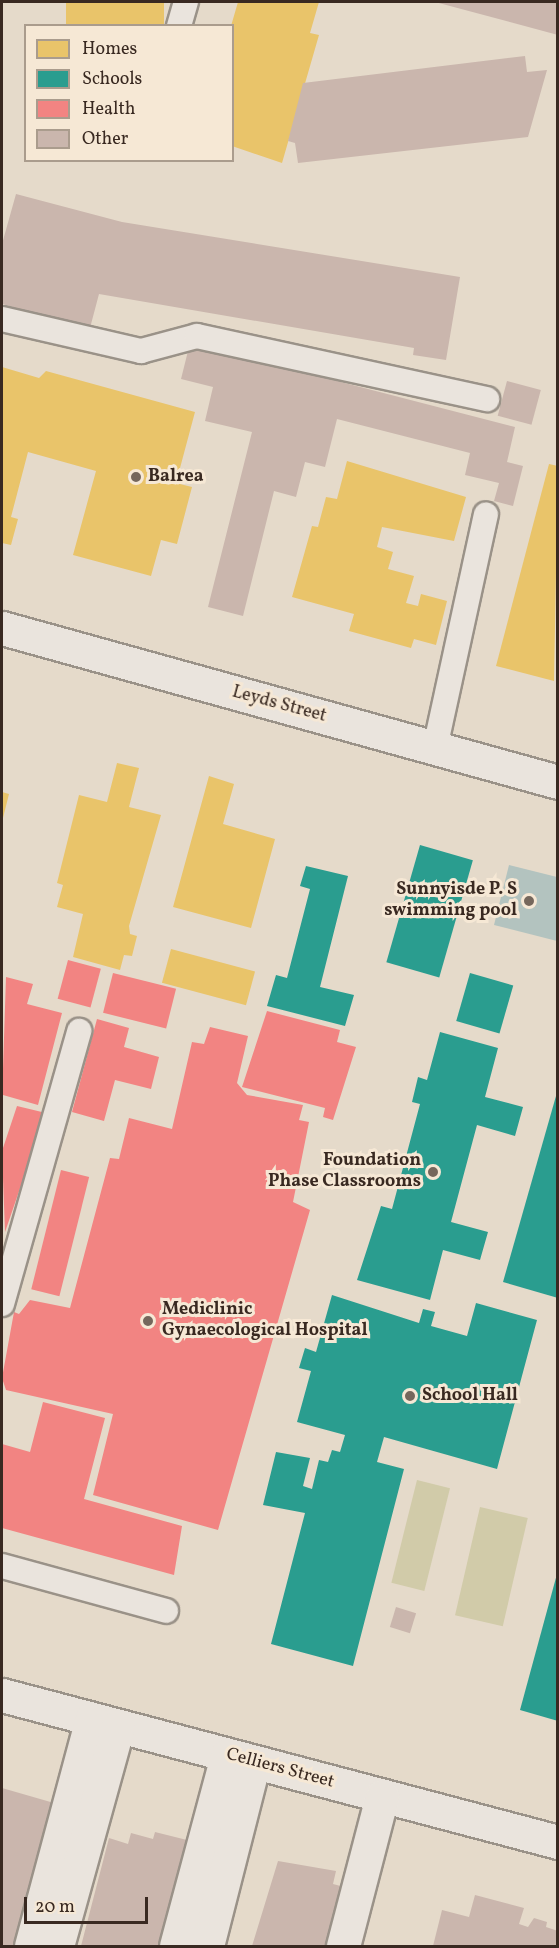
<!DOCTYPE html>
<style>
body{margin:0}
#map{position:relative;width:559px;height:1948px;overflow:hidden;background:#e5daca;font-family:Vollkorn,serif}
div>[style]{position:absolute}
.green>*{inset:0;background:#d1cba9;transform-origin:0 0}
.water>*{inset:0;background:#b3c3bf}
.homes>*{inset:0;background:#e9c46a;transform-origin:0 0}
.schools>*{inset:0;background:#2a9d8f;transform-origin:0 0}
.health>*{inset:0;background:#f28482;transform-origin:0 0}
.building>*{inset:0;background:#cab6ad;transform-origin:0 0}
.roads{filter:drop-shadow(2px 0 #9a9288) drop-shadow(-2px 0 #9a9288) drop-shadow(0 2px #9a9288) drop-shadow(0 -2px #9a9288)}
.lane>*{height:24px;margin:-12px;padding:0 12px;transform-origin:12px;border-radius:12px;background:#eae4dd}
.street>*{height:33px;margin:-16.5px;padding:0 16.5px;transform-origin:16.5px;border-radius:16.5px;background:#eae4dd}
.dots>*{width:16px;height:16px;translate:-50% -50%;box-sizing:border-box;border:3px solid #f6e8d5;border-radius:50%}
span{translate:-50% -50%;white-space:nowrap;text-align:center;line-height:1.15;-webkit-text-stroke:6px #f6e8d5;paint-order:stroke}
.poi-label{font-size:18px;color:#392921;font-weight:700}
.left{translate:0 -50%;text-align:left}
.right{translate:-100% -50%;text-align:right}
.street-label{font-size:18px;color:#392921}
.frame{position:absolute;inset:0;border:3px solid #392921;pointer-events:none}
.legend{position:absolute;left:24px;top:24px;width:210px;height:138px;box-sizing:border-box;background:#f6e8d5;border:2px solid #aa9c8d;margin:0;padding:8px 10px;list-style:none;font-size:18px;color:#392921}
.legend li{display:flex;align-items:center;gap:12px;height:30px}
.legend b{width:30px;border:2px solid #aa9c8d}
.scale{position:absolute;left:24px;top:1897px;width:124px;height:27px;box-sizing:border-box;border:3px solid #392921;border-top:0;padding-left:8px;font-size:18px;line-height:21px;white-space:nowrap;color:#392921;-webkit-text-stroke:4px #f6e8d5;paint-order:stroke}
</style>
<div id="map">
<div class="green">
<div style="left:417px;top:1480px;width:34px;height:106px;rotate:14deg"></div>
<div style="left:480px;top:1507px;width:49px;height:111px;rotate:13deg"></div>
</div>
<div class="water">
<div style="clip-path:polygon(509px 865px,557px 877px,557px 941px,494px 925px)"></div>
</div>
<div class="homes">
<div style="left:66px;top:2px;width:98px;height:25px"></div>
<div style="clip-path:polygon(238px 2px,319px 2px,310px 33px,319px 35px,282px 163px,232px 146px,231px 26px)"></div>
<div style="clip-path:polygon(2px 367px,39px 378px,46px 371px,195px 412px,176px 483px,192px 487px,177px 544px,161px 540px,151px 576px,73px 555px,96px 471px,28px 452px,11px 517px,18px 519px,11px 545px,2px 543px)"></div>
<div style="clip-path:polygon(347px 461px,466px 497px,454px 541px,382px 527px,377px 547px,393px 552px,388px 569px,414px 576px,406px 603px,418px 606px,421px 594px,447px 601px,436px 645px,414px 639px,411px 648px,349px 631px,354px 614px,292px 597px,312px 526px,318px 527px,326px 497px,337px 499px)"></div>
<div style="clip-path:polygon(549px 464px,558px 466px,554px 681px,496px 666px)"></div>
<div style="clip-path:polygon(117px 763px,139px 768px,129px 807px,161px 815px,129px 926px,130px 934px,137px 936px,132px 956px,124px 955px,120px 970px,73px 957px,83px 914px,57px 907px,63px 885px,57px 883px,79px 795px,107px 802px)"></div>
<div style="clip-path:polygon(209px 776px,234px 784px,223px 824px,275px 839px,251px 928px,173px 907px)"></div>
<div style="clip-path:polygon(2px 792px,9px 794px,2px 822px)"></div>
<div style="left:171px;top:949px;width:87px;height:35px;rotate:15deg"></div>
</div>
<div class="schools">
<div style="left:420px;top:845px;width:55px;height:122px;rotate:16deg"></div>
<div style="clip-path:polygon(306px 866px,348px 876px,320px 987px,354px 995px,345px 1026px,267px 1006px,276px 975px,287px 978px,310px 889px,300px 886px)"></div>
<div style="left:470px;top:973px;width:45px;height:50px;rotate:16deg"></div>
<div style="clip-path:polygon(440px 1032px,498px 1048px,485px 1097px,523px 1107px,515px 1136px,477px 1125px,451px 1222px,488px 1232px,480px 1260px,443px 1250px,430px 1300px,357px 1280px,381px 1206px,392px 1209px,420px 1104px,412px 1102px,418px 1077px,427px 1080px)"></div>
<div style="clip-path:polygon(558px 1089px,558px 1298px,503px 1282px)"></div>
<div style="clip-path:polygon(332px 1295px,419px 1323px,423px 1309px,435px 1312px,431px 1326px,467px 1336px,476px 1303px,537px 1320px,497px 1469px,384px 1437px,377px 1462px,404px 1469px,353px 1666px,271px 1644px,305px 1513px,263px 1505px,276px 1452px,310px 1458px,303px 1486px,312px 1489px,319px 1460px,328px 1462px,332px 1450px,340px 1452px,345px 1435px,297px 1422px,311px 1371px,299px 1368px,305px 1348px,316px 1352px)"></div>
<div style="clip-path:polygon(557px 1574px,558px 1574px,558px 1721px,520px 1710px)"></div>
</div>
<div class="health">
<div style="left:68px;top:960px;width:34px;height:40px;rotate:15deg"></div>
<div style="left:113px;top:973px;width:65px;height:41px;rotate:14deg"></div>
<div style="clip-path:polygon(6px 977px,33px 984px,27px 1004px,62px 1013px,38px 1105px,3px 1095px,2px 1099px)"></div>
<div style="clip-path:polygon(267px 1011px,340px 1030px,337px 1042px,356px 1047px,333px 1120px,323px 1117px,325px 1108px,242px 1087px)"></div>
<div style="clip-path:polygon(97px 1019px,129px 1028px,124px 1047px,159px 1057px,151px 1089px,115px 1080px,104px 1121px,72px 1112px)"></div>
<div style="clip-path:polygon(210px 1027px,248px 1036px,237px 1083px,247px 1095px,303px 1105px,299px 1120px,309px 1122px,293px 1202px,310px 1210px,218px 1530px,93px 1495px,113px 1414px,6px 1390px,2px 1378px,14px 1312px,19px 1314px,30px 1300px,70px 1308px,110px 1158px,119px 1159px,129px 1118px,172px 1129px,192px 1042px,204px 1044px)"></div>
<div style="clip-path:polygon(17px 1106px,46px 1113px,5px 1232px,2px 1151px)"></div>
<div style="left:61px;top:1170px;width:29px;height:123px;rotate:14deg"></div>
<div style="clip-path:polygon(43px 1402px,105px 1418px,84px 1499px,182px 1526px,174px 1575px,2px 1528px,2px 1444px,30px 1452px)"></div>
</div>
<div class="building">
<div style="clip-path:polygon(435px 2px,558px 2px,558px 35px)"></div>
<div style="clip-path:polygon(525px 56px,527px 72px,547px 70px,528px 137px,298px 163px,295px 143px,288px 141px,303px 83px)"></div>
<div style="clip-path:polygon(16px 194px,122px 222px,460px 277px,446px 360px,413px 355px,414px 348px,99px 294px,90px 328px,2px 304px,2px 244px)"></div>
<div style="clip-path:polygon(190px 343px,515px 427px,507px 462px,523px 466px,513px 506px,494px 501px,499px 483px,465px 475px,470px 453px,337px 419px,325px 467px,305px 462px,296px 497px,274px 491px,243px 616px,208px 607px,252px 432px,205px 421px,213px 387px,181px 379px)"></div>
<div style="left:507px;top:381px;width:35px;height:36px;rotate:15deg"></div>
<div style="left:396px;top:1607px;width:21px;height:21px;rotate:17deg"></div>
<div style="clip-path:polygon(2px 1788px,54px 1803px,15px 1946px,2px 1946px)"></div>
<div style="clip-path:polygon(155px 1832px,195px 1842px,160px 1946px,81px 1946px,109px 1838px,128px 1844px,131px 1833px,153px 1839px)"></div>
<div style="clip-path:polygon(278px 1861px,336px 1871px,333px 1884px,348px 1888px,333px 1946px,252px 1946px)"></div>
<div style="clip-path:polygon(475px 1895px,524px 1908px,519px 1924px,528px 1927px,534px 1918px,547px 1922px,546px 1927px,558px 1931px,557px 1946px,433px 1946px,442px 1910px,469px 1917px)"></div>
</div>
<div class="roads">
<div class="lane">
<div style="left:179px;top:26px;width:25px;rotate:-74deg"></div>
<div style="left:2px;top:319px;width:143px;rotate:13deg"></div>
<div style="left:141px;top:351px;width:58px;rotate:-15deg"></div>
<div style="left:197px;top:336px;width:297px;rotate:12.3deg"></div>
<div style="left:435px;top:748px;width:239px;rotate:-77.7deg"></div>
<div style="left:2px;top:1304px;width:284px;rotate:-74.2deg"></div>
<div style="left:2px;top:1566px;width:170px;rotate:15.3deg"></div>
</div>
<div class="street">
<div style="left:2px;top:628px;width:577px;rotate:15.48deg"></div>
<div style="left:2px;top:1695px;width:575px;rotate:14.81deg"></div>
<div style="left:31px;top:1946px;width:235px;rotate:-75deg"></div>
<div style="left:57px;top:1946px;width:228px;rotate:-74.5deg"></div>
<div style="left:176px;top:1946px;width:198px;rotate:-75deg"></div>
<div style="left:207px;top:1946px;width:190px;rotate:-75.7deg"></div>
<div style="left:343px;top:1946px;width:155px;rotate:-75.4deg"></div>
</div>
</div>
<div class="dots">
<div style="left:136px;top:477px;background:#75675c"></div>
<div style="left:529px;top:901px;background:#75675c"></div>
<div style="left:433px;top:1172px;background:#75675c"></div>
<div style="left:148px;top:1321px;background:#75675c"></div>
<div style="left:410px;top:1396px;background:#75675c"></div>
</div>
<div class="poi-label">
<span class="left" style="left:148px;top:477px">Balrea</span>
<span class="right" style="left:517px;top:901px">Sunnyisde P. S<br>swimming pool</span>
<span class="right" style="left:421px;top:1172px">Foundation<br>Phase Classrooms</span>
<span class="left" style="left:162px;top:1321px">Mediclinic<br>Gynaecological Hospital</span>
<span class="left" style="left:422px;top:1396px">School Hall</span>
</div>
<div class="street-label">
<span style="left:279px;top:705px;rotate:15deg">Leyds Street</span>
<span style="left:280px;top:1769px;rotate:15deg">Celliers Street</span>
</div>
<div class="frame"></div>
<ul class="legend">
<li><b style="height:16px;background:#e9c46a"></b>Homes</li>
<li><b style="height:16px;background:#2a9d8f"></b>Schools</li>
<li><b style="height:16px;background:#f28482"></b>Health</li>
<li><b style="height:16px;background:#cab6ad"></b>Other</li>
</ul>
<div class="scale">20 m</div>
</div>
